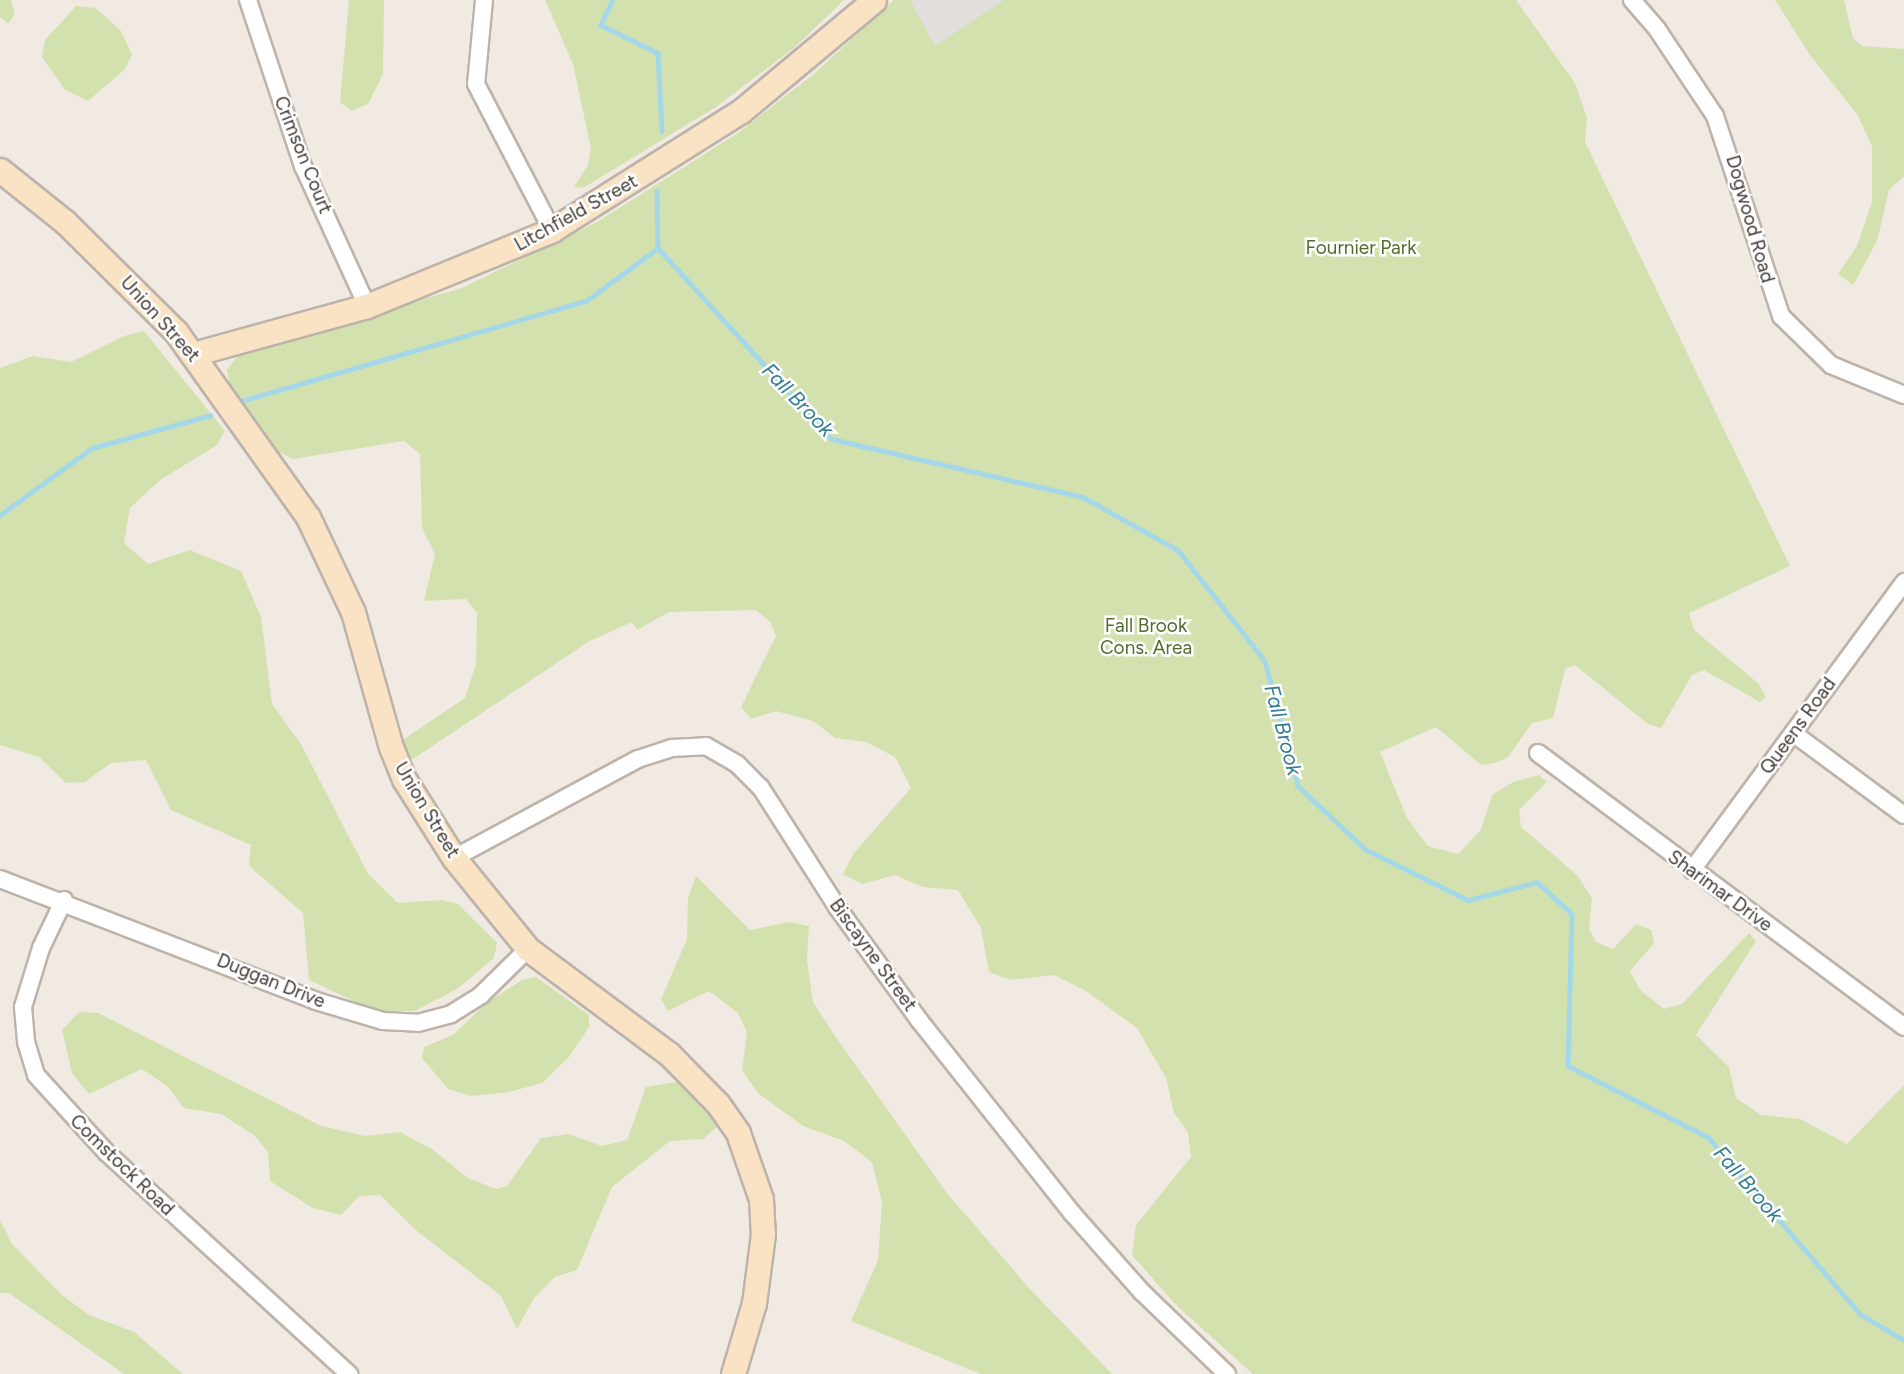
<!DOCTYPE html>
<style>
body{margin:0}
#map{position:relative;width:1904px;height:1374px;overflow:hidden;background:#f0eae3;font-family:Figtree,sans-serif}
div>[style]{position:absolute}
.green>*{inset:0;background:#d3e1af}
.parking>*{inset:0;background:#e1dedc}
.stream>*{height:4.5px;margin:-2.25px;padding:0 2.25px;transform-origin:2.25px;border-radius:2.25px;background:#a4d8e9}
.roads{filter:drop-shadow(2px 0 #bdb3aa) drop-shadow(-2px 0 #bdb3aa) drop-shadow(0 2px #bdb3aa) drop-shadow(0 -2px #bdb3aa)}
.street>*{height:16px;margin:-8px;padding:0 8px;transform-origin:8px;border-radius:8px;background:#fff}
.secondary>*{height:23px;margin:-11.5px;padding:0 11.5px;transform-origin:11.5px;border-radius:11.5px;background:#f9e3c4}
span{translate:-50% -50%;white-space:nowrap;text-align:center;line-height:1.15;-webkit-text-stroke:5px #fff;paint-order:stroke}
.street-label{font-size:19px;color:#413a34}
.park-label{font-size:19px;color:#506d2d}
.water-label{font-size:21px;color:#337c94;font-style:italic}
</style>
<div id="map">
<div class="green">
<div style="clip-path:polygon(0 0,11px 0,15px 14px,8px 24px,0 17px)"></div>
<div style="clip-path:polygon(349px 0,384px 0,383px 74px,368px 104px,351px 111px,340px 102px)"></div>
<div style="clip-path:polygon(545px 0,844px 0,795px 47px,716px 107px,583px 188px,574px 187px,588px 165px,591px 149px,573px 64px)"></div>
<div style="clip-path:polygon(894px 0,1516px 0,1575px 83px,1587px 118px,1585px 142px,1790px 566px,1689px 613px,1694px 630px,1759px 684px,1766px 697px,1760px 702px,1704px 670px,1692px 675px,1661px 728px,1648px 724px,1575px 665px,1565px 669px,1553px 718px,1532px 723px,1508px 757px,1495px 763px,1481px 765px,1436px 727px,1380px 752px,1407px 818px,1428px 846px,1458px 854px,1481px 830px,1492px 795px,1513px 782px,1539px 775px,1547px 782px,1519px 810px,1521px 827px,1578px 876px,1592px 899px,1589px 929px,1596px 942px,1613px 949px,1636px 924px,1651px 930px,1654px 943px,1630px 971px,1640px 990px,1664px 1009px,1682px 1004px,1749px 933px,1756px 941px,1696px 1035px,1729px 1067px,1736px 1098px,1761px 1115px,1800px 1119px,1847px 1144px,1904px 1085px,1904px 1374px,1253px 1374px,1176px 1305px,1132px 1255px,1136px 1225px,1191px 1157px,1188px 1132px,1174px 1113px,1166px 1078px,1137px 1028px,1086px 991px,1054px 975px,1010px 980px,989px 972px,981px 928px,958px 890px,922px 887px,895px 875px,862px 884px,843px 874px,854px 853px,911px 788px,895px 757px,866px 742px,835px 738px,813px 721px,776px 711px,751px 719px,741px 707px,776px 636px,770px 622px,756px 610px,669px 612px,637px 630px,632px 622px,588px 642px,413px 759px,400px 749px,404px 739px,465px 698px,476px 664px,477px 613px,466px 599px,424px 601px,435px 554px,422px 528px,420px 454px,404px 441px,293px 459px,273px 449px,229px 383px,227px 370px,236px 358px,254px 347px,462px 288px,597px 222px,738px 133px,815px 73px)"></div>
<div style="clip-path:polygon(1775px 0,1844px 0,1853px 38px,1862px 46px,1904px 49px,1904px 176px,1889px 190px,1877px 241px,1853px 285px,1838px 274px,1857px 246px,1872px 202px,1872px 146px,1857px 114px,1810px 55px)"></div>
<div style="clip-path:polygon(76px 6px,96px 8px,121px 31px,132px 55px,125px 69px,88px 101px,65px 90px,42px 57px,45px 40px)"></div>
<div style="clip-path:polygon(144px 331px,225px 431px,217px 445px,160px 480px,130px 508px,124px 543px,148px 564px,190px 550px,241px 571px,261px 617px,272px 704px,301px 744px,368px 874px,398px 903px,441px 900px,458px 904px,497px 943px,494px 958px,457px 989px,415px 1011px,375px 1011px,309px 980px,303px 913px,249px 866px,251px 845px,171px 810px,146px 760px,111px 763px,85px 782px,66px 783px,39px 757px,0 745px,0 368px,33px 356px,71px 362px,124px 336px)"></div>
<div style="clip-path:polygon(696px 876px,750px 930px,789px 922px,809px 926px,807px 961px,813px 1002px,833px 1033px,946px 1192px,1029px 1288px,1112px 1374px,981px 1374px,851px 1321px,878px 1260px,882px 1202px,872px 1162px,844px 1141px,803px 1126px,758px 1093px,742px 1070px,747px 1032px,738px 1013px,709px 991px,668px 1011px,661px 999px,687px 939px,688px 898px)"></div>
<div style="clip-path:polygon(536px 977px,589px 1015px,589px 1027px,569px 1057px,542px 1083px,509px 1092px,471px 1096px,448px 1089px,422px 1058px,424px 1047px,453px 1035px,489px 1001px,524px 979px)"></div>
<div style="clip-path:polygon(79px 1012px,98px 1013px,321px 1126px,365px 1136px,400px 1132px,433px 1150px,468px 1178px,496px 1189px,507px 1186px,541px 1138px,568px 1134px,602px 1146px,627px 1140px,646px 1087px,676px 1082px,697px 1097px,717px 1127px,703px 1139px,670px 1141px,612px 1187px,577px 1270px,555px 1277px,534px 1298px,517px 1329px,501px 1296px,417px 1231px,380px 1195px,359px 1196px,341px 1215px,313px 1208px,270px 1181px,268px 1152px,254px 1135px,221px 1114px,184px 1108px,167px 1086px,142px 1069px,89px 1094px,72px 1073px,62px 1030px)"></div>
<div style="clip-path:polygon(0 1220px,12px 1244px,62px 1295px,89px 1315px,134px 1332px,183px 1374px,124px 1374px,9px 1293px,0 1293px)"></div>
</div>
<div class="parking">
<div style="clip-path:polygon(910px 0,1004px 0,935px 46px)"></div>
</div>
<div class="stream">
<div style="left:613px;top:0;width:28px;rotate:116deg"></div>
<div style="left:601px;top:25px;width:64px;rotate:26.2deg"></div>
<div style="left:658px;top:53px;width:78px;rotate:87.1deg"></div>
<div style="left:657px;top:191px;width:57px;rotate:89deg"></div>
<div style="left:658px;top:248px;width:258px;rotate:47.7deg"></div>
<div style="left:832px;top:439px;width:258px;rotate:13deg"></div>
<div style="left:1083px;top:497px;width:109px;rotate:29.2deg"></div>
<div style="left:1178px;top:550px;width:141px;rotate:51.9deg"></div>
<div style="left:1265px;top:661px;width:129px;rotate:75.2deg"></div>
<div style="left:1298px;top:786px;width:92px;rotate:43.2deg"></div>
<div style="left:1365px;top:849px;width:115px;rotate:26.3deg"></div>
<div style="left:1468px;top:900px;width:71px;rotate:-14.6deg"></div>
<div style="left:1537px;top:882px;width:47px;rotate:42.4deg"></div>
<div style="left:1572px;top:914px;width:152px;rotate:91.5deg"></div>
<div style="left:1568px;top:1066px;width:157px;rotate:26.9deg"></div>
<div style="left:1708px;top:1137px;width:233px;rotate:49.3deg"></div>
<div style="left:1860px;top:1314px;width:51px;rotate:30.6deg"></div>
<div style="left:241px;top:401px;width:359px;rotate:-16.2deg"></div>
<div style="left:586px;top:301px;width:89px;rotate:-36.4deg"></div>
<div style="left:0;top:515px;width:114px;rotate:-36.1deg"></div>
<div style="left:92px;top:448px;width:123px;rotate:-15.5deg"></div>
</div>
<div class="roads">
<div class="street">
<div style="left:248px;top:0;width:175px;rotate:71.7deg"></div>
<div style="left:303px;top:166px;width:154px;rotate:65.4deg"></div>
<div style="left:484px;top:0;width:84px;rotate:95.4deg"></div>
<div style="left:476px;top:84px;width:165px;rotate:62.5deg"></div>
<div style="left:1632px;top:0;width:38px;rotate:49deg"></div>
<div style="left:1657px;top:29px;width:105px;rotate:56.3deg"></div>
<div style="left:1715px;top:116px;width:211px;rotate:71.7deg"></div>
<div style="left:1781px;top:316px;width:70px;rotate:44.4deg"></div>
<div style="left:1831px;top:365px;width:79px;rotate:22.3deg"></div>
<div style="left:1793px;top:733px;width:138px;rotate:36.5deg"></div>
<div style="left:1538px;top:753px;width:457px;rotate:36.8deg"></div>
<div style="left:454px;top:858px;width:209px;rotate:-28.3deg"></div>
<div style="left:638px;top:759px;width:36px;rotate:-18deg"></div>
<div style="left:672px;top:748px;width:34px;rotate:-3deg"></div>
<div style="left:706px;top:746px;width:36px;rotate:30deg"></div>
<div style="left:737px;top:764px;width:34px;rotate:45deg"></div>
<div style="left:761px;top:788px;width:141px;rotate:57.4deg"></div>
<div style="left:837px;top:907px;width:140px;rotate:54deg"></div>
<div style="left:919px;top:1020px;width:246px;rotate:51.6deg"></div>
<div style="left:1072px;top:1213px;width:106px;rotate:48.5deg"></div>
<div style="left:1142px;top:1292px;width:118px;rotate:44deg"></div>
<div style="left:1692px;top:870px;width:358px;rotate:-53.6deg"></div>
<div style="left:0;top:879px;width:339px;rotate:21.1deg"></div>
<div style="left:316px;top:1001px;width:70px;rotate:16.6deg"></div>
<div style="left:383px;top:1021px;width:35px;rotate:3deg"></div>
<div style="left:418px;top:1023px;width:34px;rotate:-15deg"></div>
<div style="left:451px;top:1014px;width:36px;rotate:-32deg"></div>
<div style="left:481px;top:995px;width:66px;rotate:-44.4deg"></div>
<div style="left:64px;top:900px;width:53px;rotate:115.6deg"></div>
<div style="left:41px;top:948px;width:62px;rotate:107deg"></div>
<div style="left:23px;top:1007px;width:35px;rotate:85deg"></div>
<div style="left:26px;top:1042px;width:34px;rotate:73deg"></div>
<div style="left:36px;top:1075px;width:105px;rotate:47.7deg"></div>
<div style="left:107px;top:1153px;width:328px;rotate:42.4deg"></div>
</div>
<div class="secondary">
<div style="left:0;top:170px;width:83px;rotate:38.7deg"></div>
<div style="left:65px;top:222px;width:156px;rotate:44.7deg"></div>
<div style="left:176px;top:332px;width:227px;rotate:54.5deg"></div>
<div style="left:308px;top:517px;width:105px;rotate:64.7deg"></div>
<div style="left:353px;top:612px;width:140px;rotate:74.3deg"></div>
<div style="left:391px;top:747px;width:35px;rotate:68deg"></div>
<div style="left:404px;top:779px;width:93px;rotate:57.7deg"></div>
<div style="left:454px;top:858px;width:117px;rotate:50.9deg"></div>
<div style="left:528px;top:949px;width:176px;rotate:36.7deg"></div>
<div style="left:669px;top:1054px;width:70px;rotate:45.6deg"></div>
<div style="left:718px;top:1104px;width:35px;rotate:55deg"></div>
<div style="left:738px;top:1133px;width:70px;rotate:70.8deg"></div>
<div style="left:761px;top:1199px;width:35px;rotate:87deg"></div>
<div style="left:763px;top:1234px;width:70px;rotate:97.4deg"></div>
<div style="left:754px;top:1303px;width:74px;rotate:106.5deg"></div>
<div style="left:193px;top:354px;width:180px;rotate:-15.4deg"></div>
<div style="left:367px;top:306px;width:200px;rotate:-22.3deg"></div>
<div style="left:552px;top:230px;width:223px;rotate:-32.2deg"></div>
<div style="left:741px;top:111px;width:173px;rotate:-39.8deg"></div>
</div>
</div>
<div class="street-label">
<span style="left:303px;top:155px;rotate:68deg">Crimson Court</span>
<span style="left:576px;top:213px;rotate:-29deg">Litchfield Street</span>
<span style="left:1750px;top:219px;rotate:74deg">Dogwood Road</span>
<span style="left:160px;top:319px;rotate:48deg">Union Street</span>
<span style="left:1798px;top:726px;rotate:-54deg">Queens Road</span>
<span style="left:427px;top:810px;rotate:59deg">Union Street</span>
<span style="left:1720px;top:891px;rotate:36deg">Sharimar Drive</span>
<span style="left:873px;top:955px;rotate:54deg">Biscayne Street</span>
<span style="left:271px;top:981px;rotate:22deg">Duggan Drive</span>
<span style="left:122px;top:1165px;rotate:44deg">Comstock Road</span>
</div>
<div class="park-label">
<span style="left:1361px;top:248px">Fournier Park</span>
<span style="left:1146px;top:637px">Fall Brook<br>Cons. Area</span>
</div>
<div class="water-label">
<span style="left:798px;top:400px;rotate:46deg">Fall Brook</span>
<span style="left:1283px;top:730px;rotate:75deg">Fall Brook</span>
<span style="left:1748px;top:1184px;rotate:49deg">Fall Brook</span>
</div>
</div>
